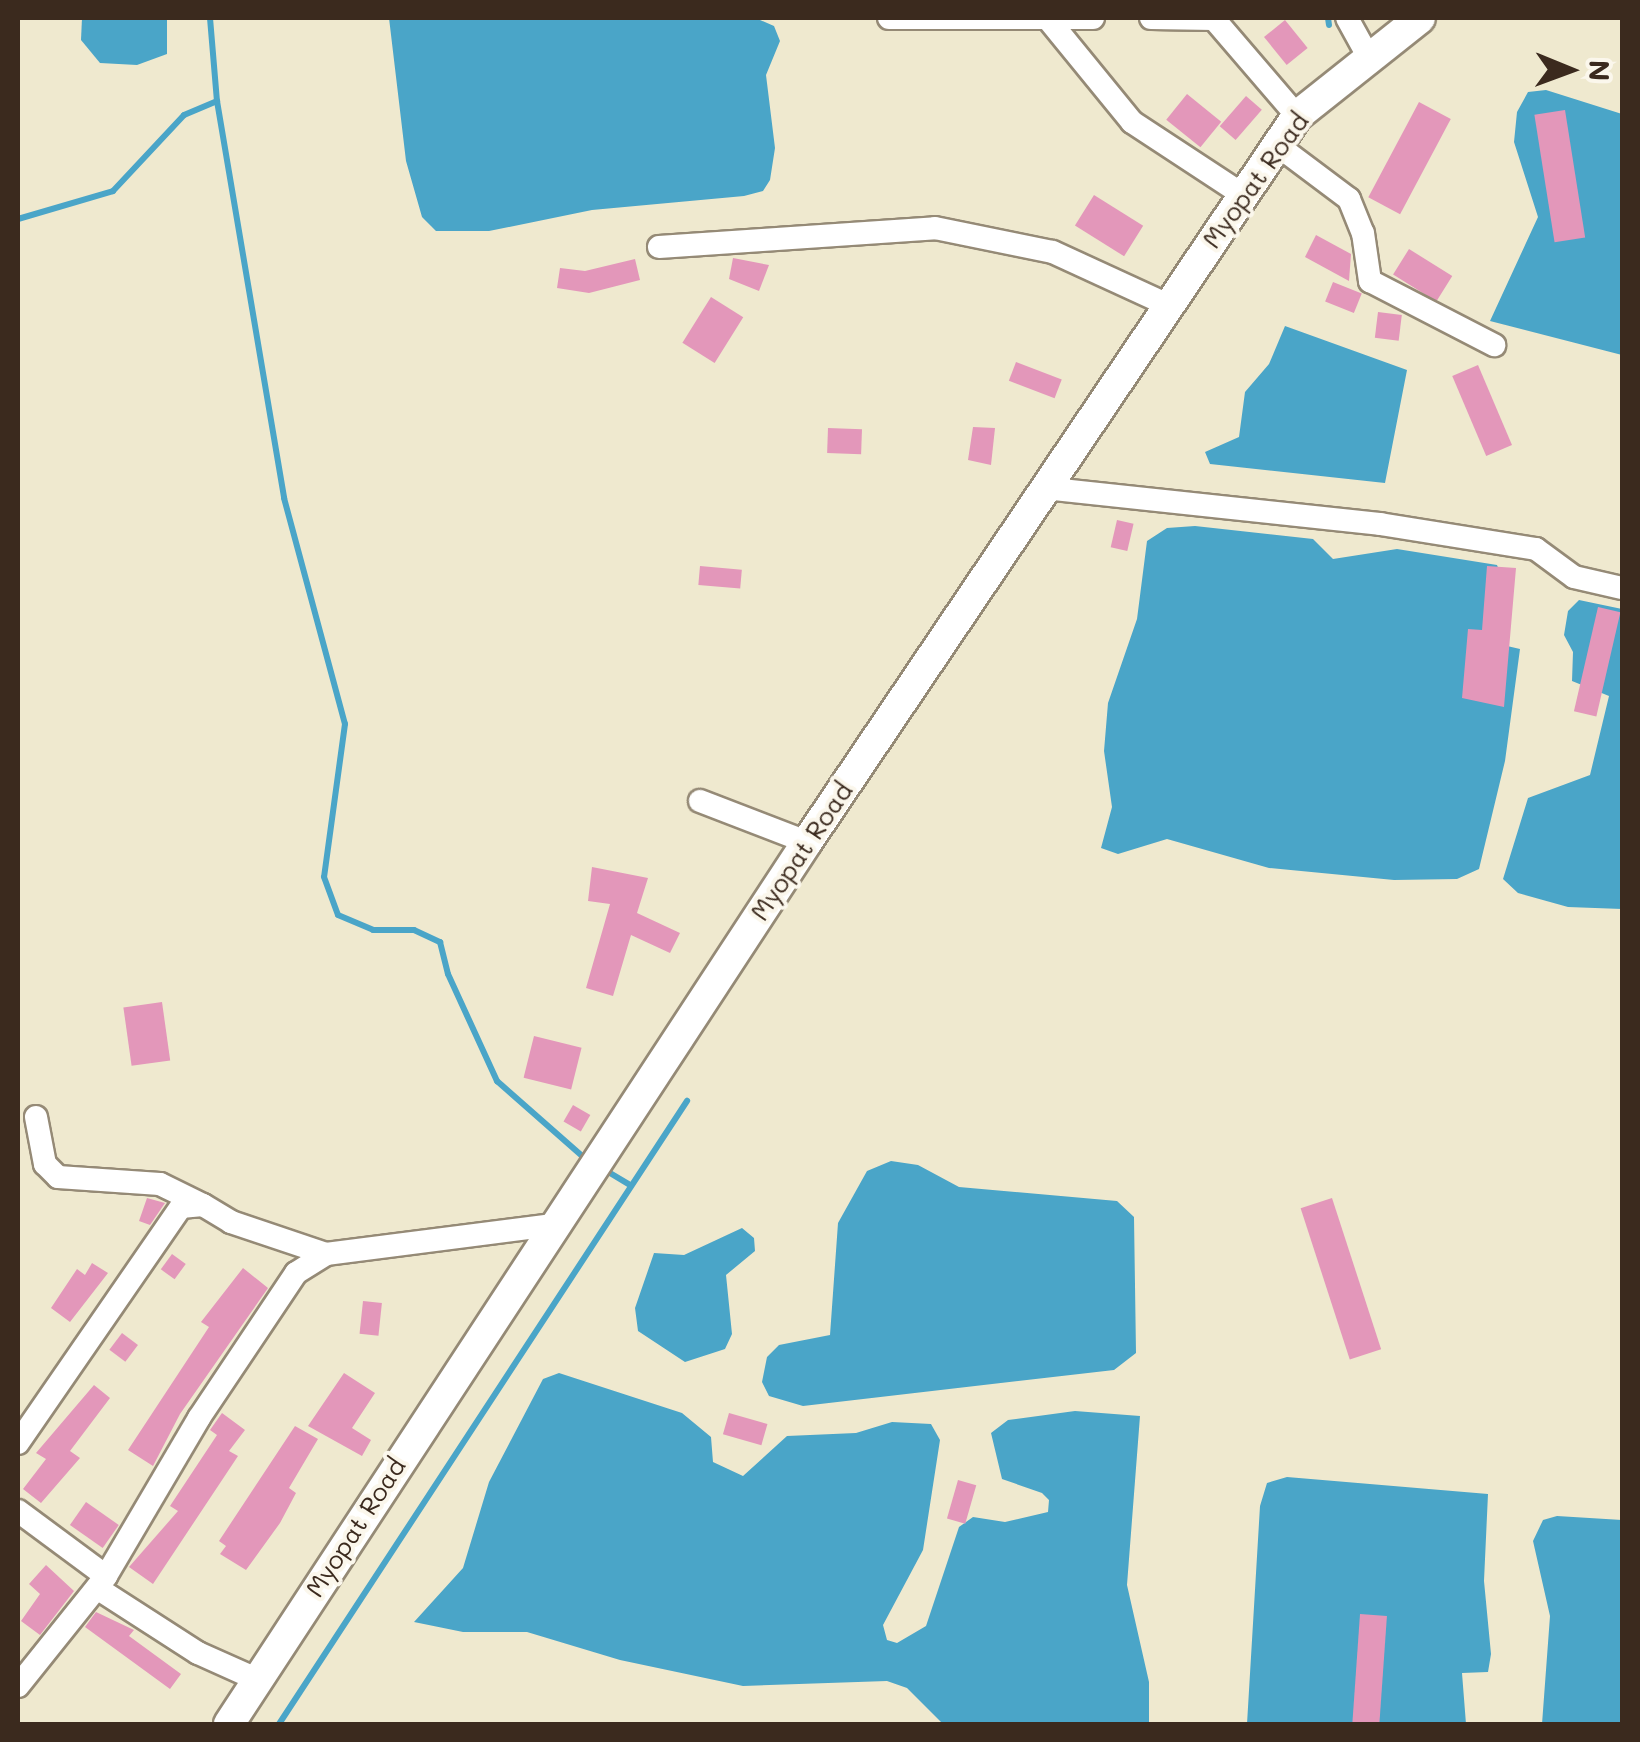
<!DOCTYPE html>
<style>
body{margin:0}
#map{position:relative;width:1640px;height:1742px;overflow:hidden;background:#efe9cf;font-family:Mali,sans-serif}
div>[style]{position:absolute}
.water>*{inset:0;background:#4aa5c8}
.stream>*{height:6px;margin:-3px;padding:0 3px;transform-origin:3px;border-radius:3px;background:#4aa5c8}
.building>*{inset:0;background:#e397ba;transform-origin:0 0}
.roads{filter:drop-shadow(2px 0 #958a76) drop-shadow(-2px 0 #958a76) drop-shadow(0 2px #958a76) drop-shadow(0 -2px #958a76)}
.minor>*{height:22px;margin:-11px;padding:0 11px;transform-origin:11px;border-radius:11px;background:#fff}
.major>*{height:30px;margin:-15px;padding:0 15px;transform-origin:15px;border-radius:15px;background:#fff}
span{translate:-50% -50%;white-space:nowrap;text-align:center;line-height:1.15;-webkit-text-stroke:8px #fbf7ec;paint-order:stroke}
.street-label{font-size:25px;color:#3b2a1e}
.frame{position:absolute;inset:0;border:20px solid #3b2a1e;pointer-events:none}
.north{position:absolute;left:1520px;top:20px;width:100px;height:100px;-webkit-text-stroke:8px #fbf7ec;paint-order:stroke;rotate:91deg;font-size:28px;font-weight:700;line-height:40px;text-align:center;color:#3b2a1e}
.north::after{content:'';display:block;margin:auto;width:35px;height:45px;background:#3b2a1e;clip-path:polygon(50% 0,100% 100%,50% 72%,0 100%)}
</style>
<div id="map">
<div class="water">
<div style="clip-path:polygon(82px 18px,167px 18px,167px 54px,137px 65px,100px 63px,81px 40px)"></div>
<div style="clip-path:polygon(389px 18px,760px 20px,774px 26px,780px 41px,766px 75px,775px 148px,770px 180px,763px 191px,744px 196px,592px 210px,489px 231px,436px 231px,422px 217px,406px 161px)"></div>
<div style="clip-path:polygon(1546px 90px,1622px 114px,1622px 355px,1490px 321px,1538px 217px,1514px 142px,1517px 112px,1528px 92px)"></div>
<div style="clip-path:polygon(1285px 326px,1407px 370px,1385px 483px,1210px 464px,1205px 452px,1239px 437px,1245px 392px,1269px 364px)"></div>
<div style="clip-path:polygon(1195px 526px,1313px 539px,1333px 559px,1397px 549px,1497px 565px,1502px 578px,1490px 642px,1520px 649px,1505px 761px,1479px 869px,1457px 879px,1394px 880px,1269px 868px,1167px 839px,1118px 854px,1101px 848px,1112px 807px,1104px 751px,1108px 703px,1137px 619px,1147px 541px,1167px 528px)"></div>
<div style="clip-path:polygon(1579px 600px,1622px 609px,1622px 909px,1568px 907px,1518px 893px,1503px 879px,1528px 798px,1590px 775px,1609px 696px,1572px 681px,1573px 652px,1564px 635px,1568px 611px)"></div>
<div style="clip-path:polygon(891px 1161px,918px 1165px,959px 1187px,1117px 1201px,1134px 1217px,1136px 1353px,1114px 1370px,803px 1406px,769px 1396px,762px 1382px,767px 1357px,779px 1345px,830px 1335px,838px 1223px,867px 1171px)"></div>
<div style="clip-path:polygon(742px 1228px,754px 1238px,755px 1251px,726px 1275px,732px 1334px,725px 1349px,685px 1362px,638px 1331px,635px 1308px,654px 1253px,684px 1255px)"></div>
<div style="clip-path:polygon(559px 1373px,682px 1413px,711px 1437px,713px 1462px,743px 1476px,787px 1436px,856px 1433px,892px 1422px,931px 1424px,940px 1440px,923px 1550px,883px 1625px,887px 1640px,897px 1643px,926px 1626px,959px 1527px,973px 1517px,1005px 1522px,1048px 1512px,1049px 1500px,1042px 1493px,1002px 1479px,991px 1433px,1008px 1420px,1075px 1411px,1140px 1416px,1127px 1585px,1149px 1682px,1149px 1724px,943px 1724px,907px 1688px,887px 1681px,743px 1686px,620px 1660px,527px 1632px,463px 1632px,414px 1622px,463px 1568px,489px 1482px,543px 1379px)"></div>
<div style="clip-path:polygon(1287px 1477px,1488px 1494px,1484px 1581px,1491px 1654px,1488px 1672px,1462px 1673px,1466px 1724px,1247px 1724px,1260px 1506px,1267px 1483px)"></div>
<div style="clip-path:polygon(1557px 1516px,1622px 1520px,1622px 1724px,1542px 1724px,1550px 1616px,1533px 1541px,1543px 1520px)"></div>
</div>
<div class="stream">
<div style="left:210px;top:18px;width:83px;rotate:85.2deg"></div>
<div style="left:217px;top:101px;width:403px;rotate:80.4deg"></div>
<div style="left:284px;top:498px;width:234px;rotate:74.9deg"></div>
<div style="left:345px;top:724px;width:154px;rotate:97.8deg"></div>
<div style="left:324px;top:877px;width:40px;rotate:69.8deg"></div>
<div style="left:338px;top:915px;width:38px;rotate:23deg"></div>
<div style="left:373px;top:930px;width:41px"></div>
<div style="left:414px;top:930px;width:29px;rotate:25deg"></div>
<div style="left:440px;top:942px;width:33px;rotate:76deg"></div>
<div style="left:448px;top:974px;width:118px;rotate:65.4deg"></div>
<div style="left:497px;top:1081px;width:123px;rotate:41.4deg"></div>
<div style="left:1328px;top:18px;width:7px;rotate:82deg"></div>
<div style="left:18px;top:219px;width:99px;rotate:-16.4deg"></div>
<div style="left:113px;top:191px;width:104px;rotate:-46.9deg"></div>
<div style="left:184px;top:115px;width:36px;rotate:-23deg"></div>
<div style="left:605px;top:1170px;width:29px;rotate:31deg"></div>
<div style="left:279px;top:1724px;width:745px;rotate:-56.78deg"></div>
</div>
<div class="building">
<div style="left:1285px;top:20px;width:36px;height:27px;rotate:51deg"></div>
<div style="left:1187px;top:94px;width:44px;height:33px;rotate:39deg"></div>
<div style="left:1246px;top:96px;width:21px;height:40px;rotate:41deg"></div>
<div style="left:1419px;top:102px;width:36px;height:108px;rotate:28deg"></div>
<div style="left:1565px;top:110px;width:129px;height:31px;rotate:81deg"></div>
<div style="left:1094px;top:195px;width:58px;height:36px;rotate:32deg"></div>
<div style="clip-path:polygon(1316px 235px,1351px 254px,1349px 281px,1305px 257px)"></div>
<div style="left:1409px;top:249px;width:51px;height:30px;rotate:32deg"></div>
<div style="clip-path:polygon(733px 258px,769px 265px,759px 291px,729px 279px)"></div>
<div style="clip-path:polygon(635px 259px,640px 280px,589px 293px,557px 288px,560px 268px,585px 271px)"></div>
<div style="left:1333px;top:282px;width:31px;height:21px;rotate:22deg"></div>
<div style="left:711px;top:297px;width:38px;height:54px;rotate:32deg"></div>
<div style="left:1378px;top:312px;width:24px;height:26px;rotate:7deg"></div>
<div style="left:1016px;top:362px;width:49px;height:20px;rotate:21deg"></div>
<div style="left:1478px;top:365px;width:87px;height:28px;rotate:67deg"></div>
<div style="clip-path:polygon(973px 427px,995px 428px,991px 465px,968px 460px)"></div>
<div style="left:828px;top:428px;width:34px;height:25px;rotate:2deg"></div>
<div style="left:1117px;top:520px;width:17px;height:28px;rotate:13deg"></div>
<div style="left:700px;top:566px;width:42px;height:19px;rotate:5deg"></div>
<div style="clip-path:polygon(1487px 566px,1516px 568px,1504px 707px,1462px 698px,1468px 629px,1482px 630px)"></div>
<div style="left:1598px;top:607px;width:23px;height:107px;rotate:13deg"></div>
<div style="clip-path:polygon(592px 867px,648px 878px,637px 913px,680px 933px,670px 953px,631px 935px,613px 996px,586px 988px,610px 904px,588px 901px)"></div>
<div style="left:162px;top:1002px;width:59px;height:39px;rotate:82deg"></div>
<div style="left:534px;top:1036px;width:49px;height:43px;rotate:14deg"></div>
<div style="left:573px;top:1105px;width:20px;height:19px;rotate:30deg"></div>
<div style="clip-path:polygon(147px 1198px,165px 1203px,150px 1225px,139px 1221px)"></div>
<div style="left:1332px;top:1198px;width:159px;height:33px;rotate:72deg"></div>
<div style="left:172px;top:1254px;width:17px;height:19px;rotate:36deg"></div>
<div style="clip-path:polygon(92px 1263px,108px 1273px,70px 1322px,51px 1308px,77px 1269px,85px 1275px)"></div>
<div style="clip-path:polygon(243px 1268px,268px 1288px,180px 1414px,153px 1466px,128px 1450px,209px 1327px,201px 1322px)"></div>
<div style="left:363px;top:1301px;width:19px;height:33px;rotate:6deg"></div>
<div style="left:122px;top:1333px;width:20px;height:21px;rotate:37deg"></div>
<div style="clip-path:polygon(344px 1373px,375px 1393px,352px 1428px,371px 1440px,362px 1456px,308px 1426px)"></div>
<div style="clip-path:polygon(94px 1385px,110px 1398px,70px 1451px,80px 1458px,41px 1503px,23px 1489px,46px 1459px,36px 1453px)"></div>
<div style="clip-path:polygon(222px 1413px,245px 1430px,229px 1451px,238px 1456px,153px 1584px,129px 1567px,178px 1511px,170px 1506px,217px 1435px,210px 1430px)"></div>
<div style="left:729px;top:1413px;width:40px;height:22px;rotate:16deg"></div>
<div style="clip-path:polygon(295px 1426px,318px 1439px,289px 1488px,296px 1493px,280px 1523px,246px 1570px,220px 1554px,226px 1546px,219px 1541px)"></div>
<div style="left:958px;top:1480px;width:19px;height:40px;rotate:16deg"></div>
<div style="left:86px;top:1502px;width:40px;height:28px;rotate:35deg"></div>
<div style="clip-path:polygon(46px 1565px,74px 1591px,40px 1635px,21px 1621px,40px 1594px,29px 1584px)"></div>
<div style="clip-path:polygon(96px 1612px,134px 1630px,129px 1636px,181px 1674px,170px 1689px,85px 1627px)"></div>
<div style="left:1360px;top:1614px;width:27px;height:110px;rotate:4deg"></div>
</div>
<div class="roads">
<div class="minor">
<div style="left:889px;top:18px;width:204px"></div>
<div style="left:1151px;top:18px;width:63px;rotate:0.9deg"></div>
<div style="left:1214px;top:19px;width:128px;rotate:49.4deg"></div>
<div style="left:1347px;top:18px;width:43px;rotate:61.1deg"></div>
<div style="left:1048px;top:19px;width:133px;rotate:50.8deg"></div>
<div style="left:1132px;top:122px;width:133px;rotate:33.3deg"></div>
<div style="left:1277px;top:145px;width:90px;rotate:36.9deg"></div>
<div style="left:1349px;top:199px;width:37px;rotate:68deg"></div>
<div style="left:1363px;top:233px;width:49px;rotate:81.7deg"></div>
<div style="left:1370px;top:281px;width:140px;rotate:27.3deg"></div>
<div style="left:659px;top:247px;width:277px;rotate:-3.9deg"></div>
<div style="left:935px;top:228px;width:120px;rotate:11.5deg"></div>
<div style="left:1053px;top:252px;width:127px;rotate:24.7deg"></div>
<div style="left:1044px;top:488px;width:338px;rotate:6.1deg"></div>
<div style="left:1380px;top:524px;width:158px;rotate:9.1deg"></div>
<div style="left:1536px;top:549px;width:47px;rotate:36.4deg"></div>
<div style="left:1574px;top:577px;width:49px;rotate:12.9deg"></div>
<div style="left:700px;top:801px;width:115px;rotate:21deg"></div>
<div style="left:36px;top:1117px;width:48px;rotate:79.2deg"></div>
<div style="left:45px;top:1164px;width:18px;rotate:45deg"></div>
<div style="left:58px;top:1177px;width:102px;rotate:3.9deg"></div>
<div style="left:160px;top:1184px;width:48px;rotate:26deg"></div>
<div style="left:18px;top:1443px;width:287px;rotate:-55.4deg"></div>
<div style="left:181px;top:1207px;width:22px;rotate:-5deg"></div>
<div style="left:203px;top:1205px;width:33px;rotate:31deg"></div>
<div style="left:231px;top:1222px;width:100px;rotate:18.6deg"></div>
<div style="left:326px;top:1254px;width:229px;rotate:-7.3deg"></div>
<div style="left:18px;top:1511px;width:109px;rotate:36.5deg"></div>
<div style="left:97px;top:1588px;width:120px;rotate:32.8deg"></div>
<div style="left:198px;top:1653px;width:64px;rotate:24.1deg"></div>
<div style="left:18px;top:1686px;width:141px;rotate:-51.3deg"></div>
<div style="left:106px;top:1576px;width:183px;rotate:-59.5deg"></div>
<div style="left:199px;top:1418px;width:174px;rotate:-56.2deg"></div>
<div style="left:296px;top:1273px;width:36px;rotate:-32deg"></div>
</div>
<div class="major">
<div style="left:229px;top:1724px;width:1055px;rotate:-56.76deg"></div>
<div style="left:807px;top:842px;width:876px;rotate:-55.98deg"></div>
<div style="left:1297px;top:116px;width:157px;rotate:-38.5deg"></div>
</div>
</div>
<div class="street-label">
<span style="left:1255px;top:180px;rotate:-54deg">Myopat Road</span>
<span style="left:801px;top:851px;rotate:-56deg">Myopat Road</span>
<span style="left:355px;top:1527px;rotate:-57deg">Myopat Road</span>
</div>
<div class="frame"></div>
<div class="north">N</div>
</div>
